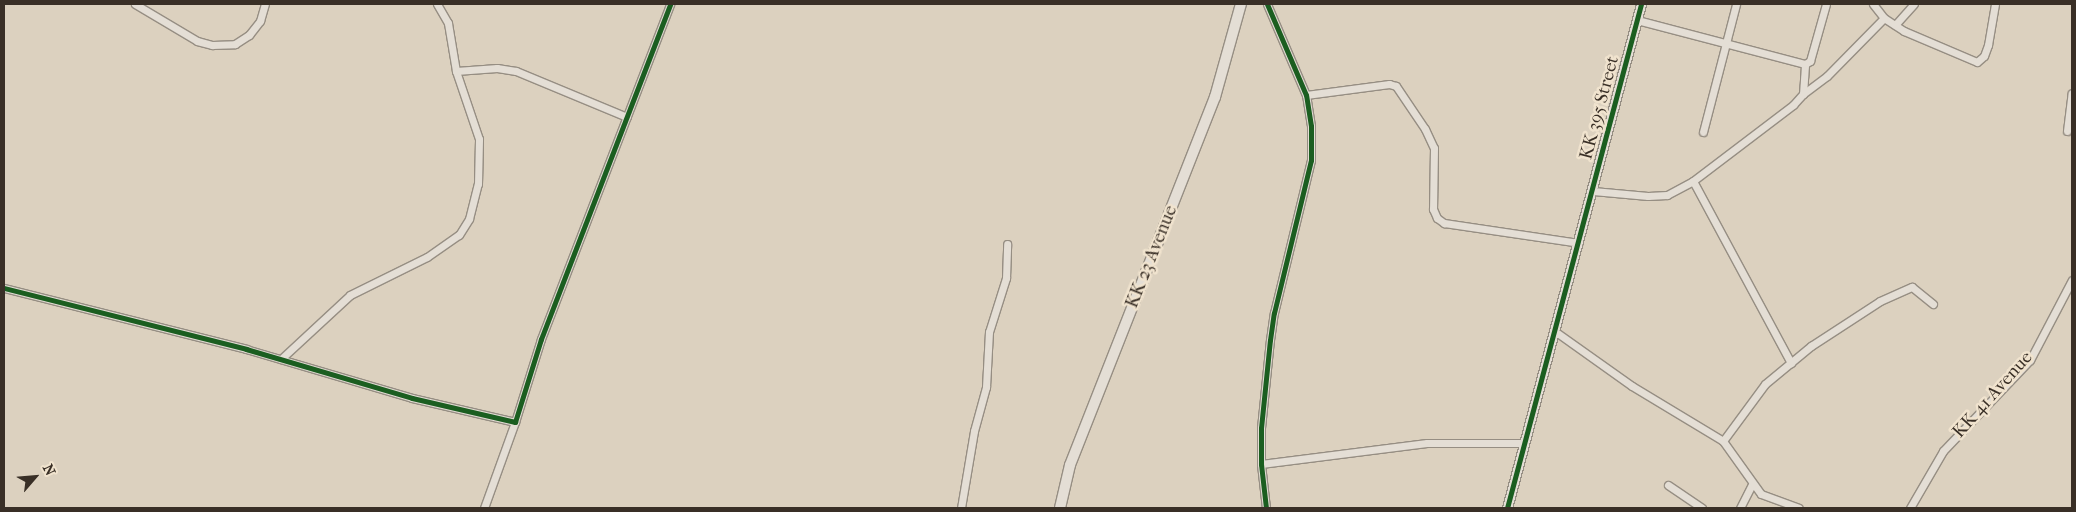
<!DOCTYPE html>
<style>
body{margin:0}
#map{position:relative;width:2076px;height:512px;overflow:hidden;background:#dcd1bf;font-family:"IM FELL French Canon",serif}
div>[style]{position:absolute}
.roads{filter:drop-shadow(1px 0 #968e83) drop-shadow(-1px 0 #968e83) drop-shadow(0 1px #968e83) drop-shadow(0 -1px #968e83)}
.minor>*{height:7px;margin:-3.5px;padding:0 3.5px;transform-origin:3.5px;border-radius:3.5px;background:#e4ded5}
.tertiary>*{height:9px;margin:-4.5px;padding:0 4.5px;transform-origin:4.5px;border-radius:4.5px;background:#e4ded5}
.secondary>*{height:10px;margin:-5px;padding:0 5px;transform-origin:5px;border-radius:5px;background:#e4ded5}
.cycleway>*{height:5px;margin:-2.5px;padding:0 2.5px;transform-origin:2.5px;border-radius:2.5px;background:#1b5e20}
span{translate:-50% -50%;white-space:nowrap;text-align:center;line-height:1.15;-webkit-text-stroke:5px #f0e3ce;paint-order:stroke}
.street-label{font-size:18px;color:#392f26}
.frame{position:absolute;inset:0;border:5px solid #392f26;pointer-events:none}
.north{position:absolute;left:10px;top:452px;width:50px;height:50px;-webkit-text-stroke:4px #f0e3ce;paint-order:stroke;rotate:63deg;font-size:14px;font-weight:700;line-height:20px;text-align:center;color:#392f26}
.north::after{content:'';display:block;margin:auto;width:18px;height:22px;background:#392f26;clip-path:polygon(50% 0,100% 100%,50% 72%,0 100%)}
</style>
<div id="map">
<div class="roads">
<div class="minor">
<div style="left:135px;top:4px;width:72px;rotate:30.8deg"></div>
<div style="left:197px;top:41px;width:16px;rotate:15deg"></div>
<div style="left:212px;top:45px;width:23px;rotate:-2deg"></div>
<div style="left:235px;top:44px;width:17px;rotate:-33deg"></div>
<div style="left:249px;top:35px;width:18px;rotate:-52deg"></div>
<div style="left:260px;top:21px;width:18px;rotate:-74deg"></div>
<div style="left:1873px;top:4px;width:18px;rotate:52deg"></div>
<div style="left:1884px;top:18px;width:24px;rotate:33deg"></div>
<div style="left:1904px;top:31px;width:79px;rotate:23deg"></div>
<div style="left:1977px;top:62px;width:9px;rotate:-41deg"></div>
<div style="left:1984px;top:56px;width:12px;rotate:-70deg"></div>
<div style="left:1988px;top:45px;width:42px;rotate:-80.3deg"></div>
<div style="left:1637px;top:20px;width:174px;rotate:14.7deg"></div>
<div style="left:1805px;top:64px;width:6px;rotate:-31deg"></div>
<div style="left:1810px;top:61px;width:59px;rotate:-74.3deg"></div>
<div style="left:1895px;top:25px;width:28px;rotate:-48deg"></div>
<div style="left:456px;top:71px;width:41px;rotate:-4.2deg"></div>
<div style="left:497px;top:68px;width:19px;rotate:9deg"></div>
<div style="left:516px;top:71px;width:120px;rotate:22.5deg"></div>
<div style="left:1803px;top:94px;width:30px;rotate:-37deg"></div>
<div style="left:1827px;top:76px;width:81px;rotate:-45.5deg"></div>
<div style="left:1306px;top:95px;width:84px;rotate:-7.5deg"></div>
<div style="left:1389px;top:84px;width:7px;rotate:16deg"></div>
<div style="left:1396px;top:86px;width:52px;rotate:56deg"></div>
<div style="left:1425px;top:129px;width:21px;rotate:65deg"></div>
<div style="left:1434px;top:148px;width:61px;rotate:90.9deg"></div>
<div style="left:1433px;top:209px;width:10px;rotate:66deg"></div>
<div style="left:1437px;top:218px;width:9px;rotate:36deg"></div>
<div style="left:1444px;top:223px;width:136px;rotate:8.4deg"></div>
<div style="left:2067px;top:131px;width:38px;rotate:-83deg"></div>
<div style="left:1703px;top:132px;width:132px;rotate:-75.5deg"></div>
<div style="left:1693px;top:181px;width:207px;rotate:61.7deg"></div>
<div style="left:1593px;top:191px;width:55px;rotate:5.2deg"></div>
<div style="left:1648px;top:196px;width:19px;rotate:-3deg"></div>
<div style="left:1667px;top:195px;width:30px;rotate:-28deg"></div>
<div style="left:1693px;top:181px;width:126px;rotate:-37.2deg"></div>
<div style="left:1793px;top:105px;width:15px;rotate:-48deg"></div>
<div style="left:1803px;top:94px;width:30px;rotate:-86deg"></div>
<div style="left:4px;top:288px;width:250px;rotate:14.1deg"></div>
<div style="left:246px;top:349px;width:173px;rotate:16.4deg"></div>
<div style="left:412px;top:398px;width:106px;rotate:13.1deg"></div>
<div style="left:515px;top:422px;width:87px;rotate:-72.6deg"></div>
<div style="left:541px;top:339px;width:359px;rotate:-68.9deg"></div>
<div style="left:1556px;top:332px;width:93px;rotate:35.4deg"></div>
<div style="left:1632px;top:386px;width:106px;rotate:31.1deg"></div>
<div style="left:1723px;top:441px;width:65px;rotate:54.4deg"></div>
<div style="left:1761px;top:494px;width:40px;rotate:20.2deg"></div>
<div style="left:281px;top:359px;width:94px;rotate:-42.8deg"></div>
<div style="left:350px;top:295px;width:86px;rotate:-26.3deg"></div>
<div style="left:427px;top:257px;width:39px;rotate:-35deg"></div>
<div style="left:459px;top:235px;width:19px;rotate:-58deg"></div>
<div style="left:469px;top:219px;width:36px;rotate:-76deg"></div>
<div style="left:478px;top:184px;width:45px;rotate:-88.7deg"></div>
<div style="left:479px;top:139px;width:72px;rotate:-108.7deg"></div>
<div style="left:456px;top:71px;width:49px;rotate:-99.5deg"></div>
<div style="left:448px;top:23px;width:22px;rotate:-120deg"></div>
<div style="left:1723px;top:441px;width:71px;rotate:-53.6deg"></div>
<div style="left:1765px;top:384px;width:60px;rotate:-39.6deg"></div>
<div style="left:1811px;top:346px;width:82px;rotate:-33.1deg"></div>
<div style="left:1880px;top:301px;width:35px;rotate:-24deg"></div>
<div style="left:1912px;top:287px;width:27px;rotate:39deg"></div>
<div style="left:1261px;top:464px;width:167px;rotate:-7.2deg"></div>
<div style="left:1427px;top:443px;width:98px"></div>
<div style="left:1668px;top:485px;width:41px;rotate:34.1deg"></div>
<div style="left:484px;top:508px;width:91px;rotate:-70.2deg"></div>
<div style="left:961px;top:508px;width:78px;rotate:-80.4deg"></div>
<div style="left:974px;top:431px;width:46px;rotate:-74.7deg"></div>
<div style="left:986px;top:387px;width:55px;rotate:-86.9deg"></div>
<div style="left:989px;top:332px;width:57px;rotate:-72.5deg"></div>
<div style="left:1006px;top:278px;width:34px;rotate:-88deg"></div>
<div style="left:1266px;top:508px;width:44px;rotate:-96.5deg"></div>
<div style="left:1261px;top:464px;width:36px;rotate:-90deg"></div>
<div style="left:1261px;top:428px;width:88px;rotate:-84.2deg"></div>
<div style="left:1270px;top:340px;width:27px;rotate:-82deg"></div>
<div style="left:1274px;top:313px;width:157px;rotate:-76.4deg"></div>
<div style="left:1311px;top:160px;width:34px;rotate:-90deg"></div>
<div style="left:1311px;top:126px;width:31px;rotate:-99deg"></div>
<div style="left:1306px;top:95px;width:99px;rotate:-113.2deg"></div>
<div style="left:1740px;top:508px;width:27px;rotate:-63deg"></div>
<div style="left:1910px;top:508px;width:66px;rotate:-59.9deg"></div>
<div style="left:1943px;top:451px;width:126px;rotate:-46.3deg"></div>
<div style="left:2030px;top:360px;width:90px;rotate:-62.3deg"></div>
</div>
<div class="tertiary">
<div style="left:1507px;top:508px;width:522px;rotate:-75.11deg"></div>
</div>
<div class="secondary">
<div style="left:1060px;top:508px;width:44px;rotate:-76.9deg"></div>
<div style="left:1070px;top:465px;width:396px;rotate:-68.5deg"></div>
<div style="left:1215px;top:97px;width:97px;rotate:-74.4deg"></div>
</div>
</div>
<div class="cycleway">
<div style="left:4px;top:288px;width:250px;rotate:14.1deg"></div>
<div style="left:246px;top:349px;width:173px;rotate:16.4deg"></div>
<div style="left:412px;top:398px;width:106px;rotate:13.1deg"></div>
<div style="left:515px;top:422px;width:87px;rotate:-72.6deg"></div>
<div style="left:541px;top:339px;width:359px;rotate:-68.9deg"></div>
<div style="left:1266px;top:508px;width:44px;rotate:-96.5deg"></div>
<div style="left:1261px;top:464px;width:36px;rotate:-90deg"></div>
<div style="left:1261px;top:428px;width:88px;rotate:-84.2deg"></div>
<div style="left:1270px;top:340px;width:27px;rotate:-82deg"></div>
<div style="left:1274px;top:313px;width:157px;rotate:-76.4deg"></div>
<div style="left:1311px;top:160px;width:34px;rotate:-90deg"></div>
<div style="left:1311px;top:126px;width:31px;rotate:-99deg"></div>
<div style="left:1306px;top:95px;width:99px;rotate:-113.2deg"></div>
<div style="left:1507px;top:508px;width:522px;rotate:-75.11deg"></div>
</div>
<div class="street-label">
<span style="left:1600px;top:108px;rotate:-75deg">KK 395 Street</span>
<span style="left:1152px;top:257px;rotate:-68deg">KK 23 Avenue</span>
<span style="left:1993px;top:395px;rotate:-48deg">KK 41 Avenue</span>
</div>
<div class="frame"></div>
<div class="north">N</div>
</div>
